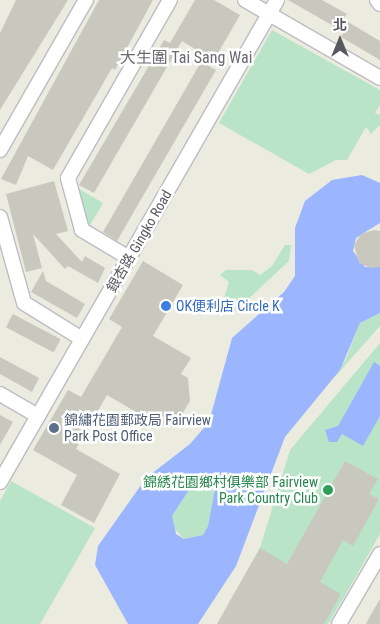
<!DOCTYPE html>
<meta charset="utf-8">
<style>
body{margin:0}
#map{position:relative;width:380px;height:624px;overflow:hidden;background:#ebecdf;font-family:"Roboto Condensed","Noto Sans TC",sans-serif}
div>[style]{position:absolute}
.green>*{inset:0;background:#bae4c7}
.water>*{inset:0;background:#9bb5ff}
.building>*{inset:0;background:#c8c8be;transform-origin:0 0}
.roads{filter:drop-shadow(1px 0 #bcbcc3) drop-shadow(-1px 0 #bcbcc3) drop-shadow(0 1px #bcbcc3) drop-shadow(0 -1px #bcbcc3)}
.street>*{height:14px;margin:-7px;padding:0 7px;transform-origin:7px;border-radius:7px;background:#fff}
.dots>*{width:14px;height:14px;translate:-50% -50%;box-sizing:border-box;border:2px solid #fff;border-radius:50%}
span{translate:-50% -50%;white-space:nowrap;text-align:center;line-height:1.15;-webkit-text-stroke:5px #fff;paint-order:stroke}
.street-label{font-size:14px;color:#585960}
.shop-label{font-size:14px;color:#366cbe}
.left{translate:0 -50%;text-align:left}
.service-label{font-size:14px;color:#4e5e75}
.leisure-label{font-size:14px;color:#27864d}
.right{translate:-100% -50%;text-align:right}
.quarter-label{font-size:16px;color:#696b72}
.north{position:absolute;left:315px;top:15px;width:50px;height:50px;-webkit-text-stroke:4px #fff;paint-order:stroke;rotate:0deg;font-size:14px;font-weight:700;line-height:20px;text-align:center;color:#585960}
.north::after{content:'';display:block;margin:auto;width:18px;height:22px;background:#585960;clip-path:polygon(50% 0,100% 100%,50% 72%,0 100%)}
</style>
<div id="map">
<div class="green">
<div style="clip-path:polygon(272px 30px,380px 90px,380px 105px,375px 113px,380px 115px,380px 125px,371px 134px,366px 127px,347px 160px,336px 160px,309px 174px,219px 123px)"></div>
<div style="clip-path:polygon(76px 187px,103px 203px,89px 227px)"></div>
<div style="clip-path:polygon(285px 245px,291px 245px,289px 261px,232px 314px,221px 308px,229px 282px,220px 275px,226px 270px,252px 270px,260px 275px,272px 266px)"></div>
<div style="clip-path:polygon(380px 313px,380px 326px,333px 379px,346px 359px,360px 323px)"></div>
<div style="clip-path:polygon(380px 343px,380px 534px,343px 599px,328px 624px,217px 624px,260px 548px,290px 450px)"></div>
<div style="clip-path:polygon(214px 474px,217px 479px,208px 526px,203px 535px,184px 539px,171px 525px,172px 516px,191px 487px)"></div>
<div style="clip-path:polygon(11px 481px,95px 528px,40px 624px,0 624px,0 501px)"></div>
</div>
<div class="water">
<div style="clip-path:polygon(evenodd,362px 175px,380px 183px,380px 223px,356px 238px,353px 251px,365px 267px,380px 267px,380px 313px,360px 323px,340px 370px,285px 437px,236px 566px,198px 624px,128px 624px,95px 565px,98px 546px,146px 478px,190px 444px,209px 422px,232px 338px,284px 292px,295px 276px,295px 228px,305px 201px,332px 180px,362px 175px,214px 474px,217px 479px,208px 526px,203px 535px,184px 539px,176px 534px,172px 516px,191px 487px,214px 474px)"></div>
<div style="clip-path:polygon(374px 362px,380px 366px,380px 416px,363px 446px,342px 434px,337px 442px,329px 442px,325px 430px,338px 426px)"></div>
</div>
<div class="building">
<div style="clip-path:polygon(16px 0,68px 0,0 110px,0 33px)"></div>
<div style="clip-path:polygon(99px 0,153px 0,115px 70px,112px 68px,53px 170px,28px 156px,16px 185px,1px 179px)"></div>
<div style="clip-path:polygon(195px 0,214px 0,240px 15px,210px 67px,216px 70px,117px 241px,103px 232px,205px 55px,182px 41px,94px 193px,79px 185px,164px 40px,170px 43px)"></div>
<div style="clip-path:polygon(288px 0,322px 0,347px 14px,343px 19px,380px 41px,380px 60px,341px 37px,344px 32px)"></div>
<div style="clip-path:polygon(54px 181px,68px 231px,56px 234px,82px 262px,85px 256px,105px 268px,98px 283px,68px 266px,65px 269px,33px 234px,42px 268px,26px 272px,6px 194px)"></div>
<div style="clip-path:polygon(374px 230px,380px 231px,380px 267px,371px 268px,359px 263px,354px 245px,361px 234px)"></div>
<div style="clip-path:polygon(143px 261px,183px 285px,153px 336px,191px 358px,181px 374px,188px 378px,190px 401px,181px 416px,160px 426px,107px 395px,76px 449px,120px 474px,94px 523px,61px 505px,77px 475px,33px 450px,68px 390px,81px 397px,122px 327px,109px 319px)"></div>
<div style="clip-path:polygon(43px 271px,46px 281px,85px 304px,77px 318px,31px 292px)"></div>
<div style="left:13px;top:314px;width:54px;height:15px;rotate:28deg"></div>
<div style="clip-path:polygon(0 357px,39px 378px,32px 392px,0 374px)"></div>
<div style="clip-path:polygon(0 415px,13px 422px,0 445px)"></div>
<div style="clip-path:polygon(345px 461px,378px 479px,369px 494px,379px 499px,353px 546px,343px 540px,320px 582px,341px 594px,324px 624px,217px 624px,260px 548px,287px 564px)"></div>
<div style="clip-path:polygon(380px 599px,380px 624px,366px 624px,370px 616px)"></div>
</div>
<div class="roads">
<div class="street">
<div style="left:245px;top:0;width:156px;rotate:30deg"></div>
<div style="left:377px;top:0;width:5px;rotate:53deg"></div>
<div style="left:0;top:150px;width:173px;rotate:-60.2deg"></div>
<div style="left:0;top:217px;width:89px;rotate:74.4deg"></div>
<div style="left:24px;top:303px;width:68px;rotate:31.8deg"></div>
<div style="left:129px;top:258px;width:55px;rotate:-149.2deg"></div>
<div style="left:82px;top:230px;width:54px;rotate:-105.1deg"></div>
<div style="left:68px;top:178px;width:205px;rotate:-60.2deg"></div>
<div style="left:0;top:394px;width:44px;rotate:30.1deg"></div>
<div style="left:0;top:482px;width:556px;rotate:-60.11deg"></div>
<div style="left:339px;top:624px;width:81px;rotate:-59.6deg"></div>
</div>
</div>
<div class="dots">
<div style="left:166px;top:306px;background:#3f7fe0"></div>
<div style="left:54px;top:428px;background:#5c6f8a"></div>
<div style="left:328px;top:490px;background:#2e9e5b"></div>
</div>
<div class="street-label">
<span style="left:139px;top:241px;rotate:-60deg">銀杏路 Gingko Road</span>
</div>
<div class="shop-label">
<span class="left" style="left:176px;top:306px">OK便利店 Circle K</span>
</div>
<div class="service-label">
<span class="left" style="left:64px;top:428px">錦繡花園郵政局 Fairview<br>Park Post Office</span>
</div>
<div class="leisure-label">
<span class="right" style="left:318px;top:490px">錦綉花園鄉村俱樂部 Fairview<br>Park Country Club</span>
</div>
<div class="quarter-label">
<span style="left:186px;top:58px">大生圍 Tai Sang Wai</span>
</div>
<div class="north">北</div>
</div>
